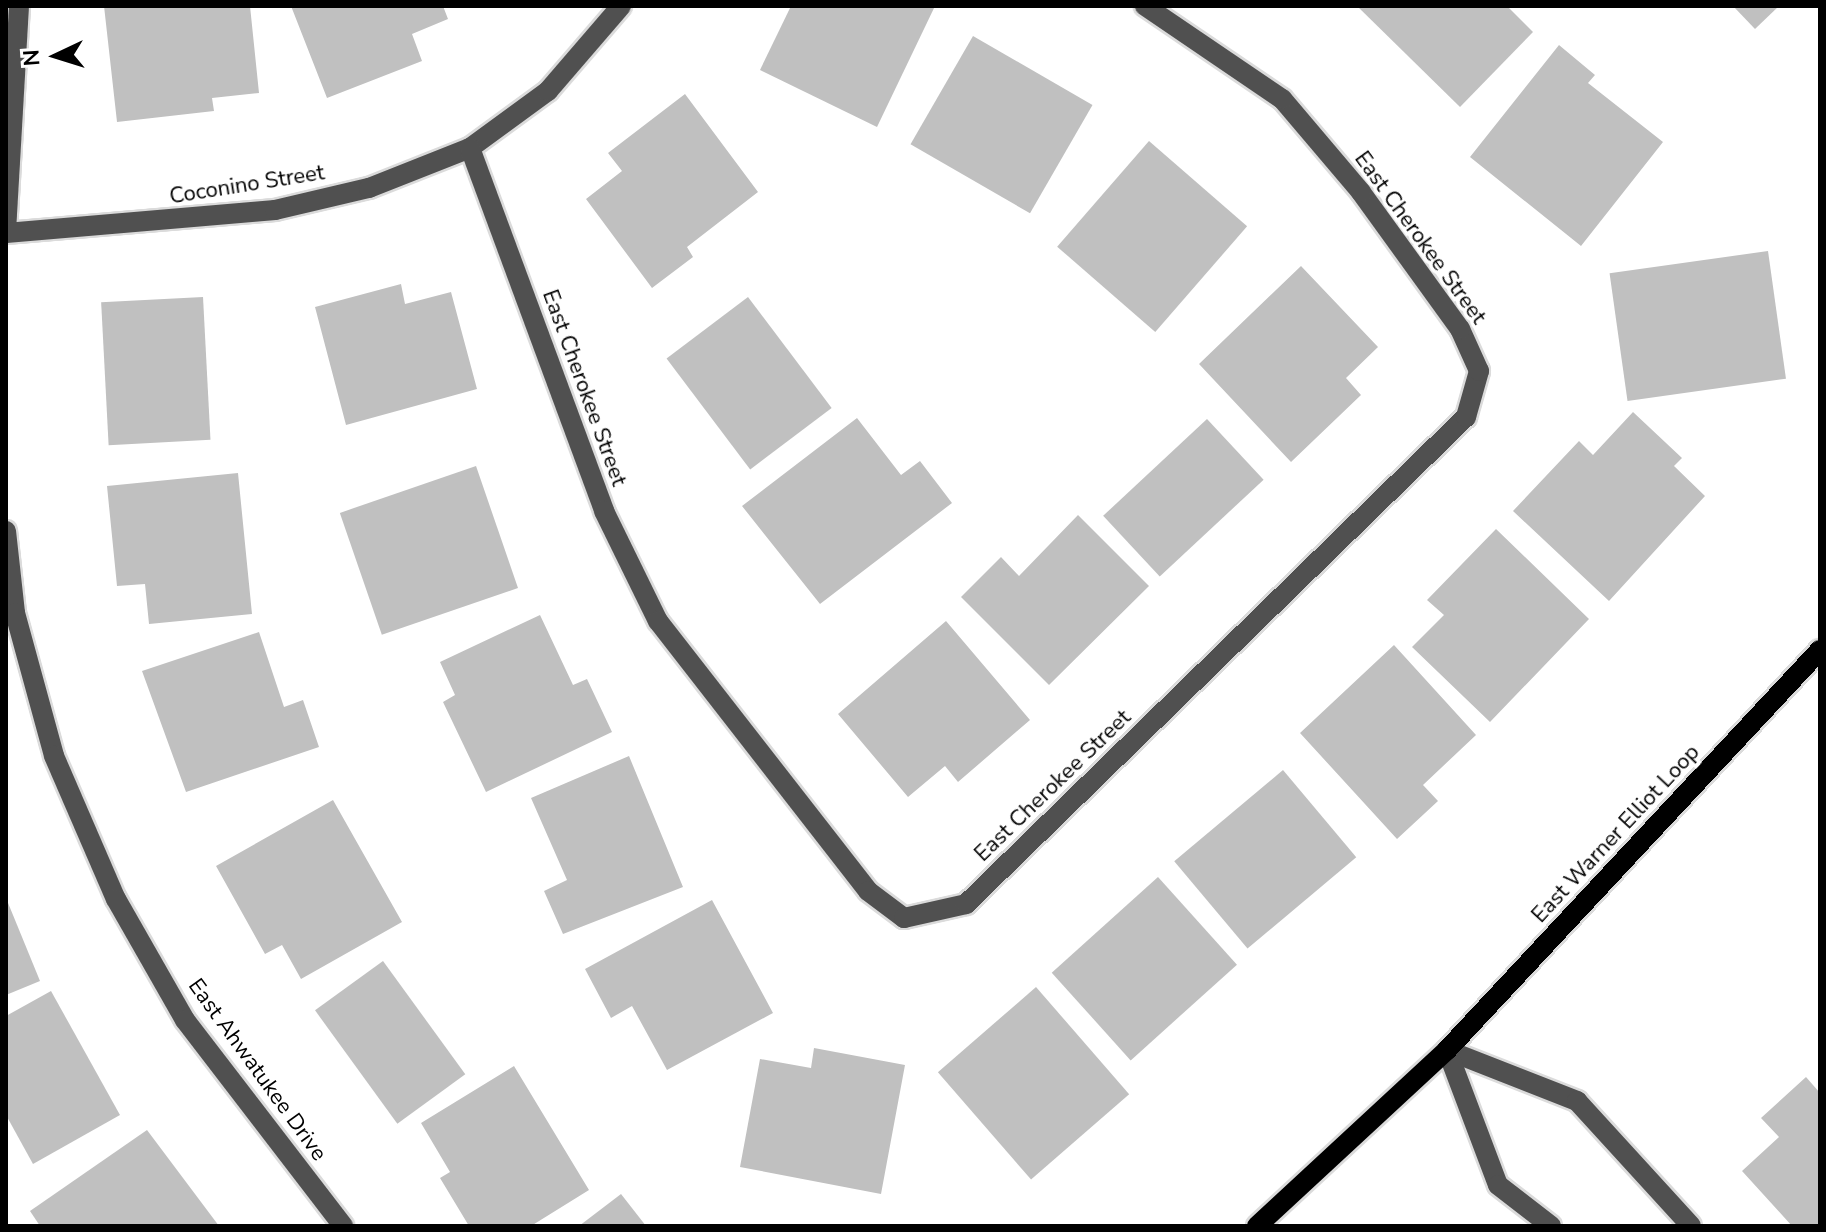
<!DOCTYPE html>
<style>
body{margin:0}
#map{position:relative;width:1826px;height:1232px;overflow:hidden;background:#fff;font-family:"Nunito Sans",sans-serif}
div>[style]{position:absolute}
.building>*{inset:0;background:#c0c0c0;transform-origin:0 0}
.roads{filter:drop-shadow(2px 0 #dbdbdb) drop-shadow(-2px 0 #dbdbdb) drop-shadow(0 2px #dbdbdb) drop-shadow(0 -2px #dbdbdb)}
.minor>*{height:20px;margin:-10px;padding:0 10px;transform-origin:10px;border-radius:10px;background:#505050}
.major>*{height:20px;margin:-10px;padding:0 10px;transform-origin:10px;border-radius:10px;background:#000}
span{translate:-50% -50%;white-space:nowrap;text-align:center;line-height:1.15;-webkit-text-stroke:7px #fff;paint-order:stroke}
.street-label{font-size:22px;color:#000}
.frame{position:absolute;inset:0;border:8px solid #000;pointer-events:none}
.north{position:absolute;left:16px;top:16px;width:80px;height:80px;-webkit-text-stroke:6px #fff;paint-order:stroke;rotate:266deg;font-size:22px;font-weight:700;line-height:32px;text-align:center;color:#000}
.north::after{content:'';display:block;margin:auto;width:28px;height:36px;background:#000;clip-path:polygon(50% 0,100% 100%,50% 72%,0 100%)}
</style>
<div id="map">
<div class="building">
<div style="clip-path:polygon(104px 6px,250px 6px,259px 93px,212px 98px,214px 111px,117px 122px)"></div>
<div style="clip-path:polygon(291px 6px,443px 6px,448px 19px,412px 34px,422px 61px,327px 98px)"></div>
<div style="clip-path:polygon(791px 6px,935px 6px,877px 127px,760px 70px)"></div>
<div style="clip-path:polygon(1357px 6px,1507px 6px,1533px 32px,1460px 107px)"></div>
<div style="clip-path:polygon(1733px 6px,1779px 6px,1755px 29px)"></div>
<div style="left:973px;top:36px;width:138px;height:125px;rotate:30deg"></div>
<div style="clip-path:polygon(1559px 45px,1595px 75px,1588px 83px,1663px 142px,1581px 246px,1470px 157px)"></div>
<div style="clip-path:polygon(685px 94px,758px 192px,687px 247px,693px 257px,652px 288px,586px 199px,622px 171px,608px 153px)"></div>
<div style="left:1149px;top:141px;width:130px;height:140px;rotate:41deg"></div>
<div style="left:1768px;top:251px;width:129px;height:160px;rotate:82deg"></div>
<div style="clip-path:polygon(1301px 266px,1378px 347px,1346px 378px,1361px 395px,1291px 462px,1199px 364px)"></div>
<div style="clip-path:polygon(401px 284px,405px 304px,451px 292px,477px 389px,346px 425px,315px 307px)"></div>
<div style="left:203px;top:297px;width:143px;height:102px;rotate:87deg"></div>
<div style="left:748px;top:297px;width:139px;height:102px;rotate:53deg"></div>
<div style="clip-path:polygon(1633px 412px,1682px 458px,1674px 466px,1705px 496px,1609px 601px,1513px 511px,1579px 441px,1593px 455px)"></div>
<div style="clip-path:polygon(857px 418px,901px 475px,920px 461px,952px 503px,820px 604px,742px 506px)"></div>
<div style="left:1207px;top:419px;width:83px;height:142px;rotate:47deg"></div>
<div style="left:476px;top:466px;width:129px;height:144px;rotate:71deg"></div>
<div style="clip-path:polygon(238px 473px,252px 614px,149px 624px,145px 584px,117px 586px,107px 486px)"></div>
<div style="clip-path:polygon(1078px 515px,1149px 586px,1049px 685px,961px 597px,1001px 557px,1019px 576px)"></div>
<div style="clip-path:polygon(1496px 529px,1589px 619px,1490px 722px,1412px 647px,1444px 615px,1427px 600px)"></div>
<div style="clip-path:polygon(540px 615px,573px 685px,587px 679px,612px 732px,486px 792px,443px 702px,455px 695px,440px 662px)"></div>
<div style="clip-path:polygon(946px 621px,1030px 720px,958px 782px,945px 766px,908px 797px,838px 714px)"></div>
<div style="clip-path:polygon(259px 632px,284px 707px,303px 700px,319px 747px,186px 792px,142px 671px)"></div>
<div style="clip-path:polygon(1394px 645px,1476px 735px,1423px 785px,1438px 801px,1397px 839px,1300px 733px)"></div>
<div style="clip-path:polygon(629px 756px,683px 887px,563px 934px,544px 891px,567px 880px,531px 798px)"></div>
<div style="left:1283px;top:770px;width:114px;height:142px;rotate:50deg"></div>
<div style="clip-path:polygon(333px 800px,402px 922px,301px 979px,282px 945px,265px 954px,216px 866px)"></div>
<div style="left:1158px;top:877px;width:118px;height:143px;rotate:48deg"></div>
<div style="clip-path:polygon(6px 898px,40px 981px,6px 995px)"></div>
<div style="clip-path:polygon(712px 900px,773px 1013px,667px 1070px,632px 1006px,611px 1018px,585px 969px)"></div>
<div style="left:383px;top:961px;width:140px;height:84px;rotate:54deg"></div>
<div style="left:1036px;top:987px;width:142px;height:130px;rotate:49deg"></div>
<div style="clip-path:polygon(51px 991px,120px 1115px,33px 1164px,6px 1115px,6px 1016px)"></div>
<div style="clip-path:polygon(814px 1048px,905px 1065px,881px 1194px,740px 1167px,760px 1059px,811px 1068px)"></div>
<div style="clip-path:polygon(514px 1066px,589px 1190px,531px 1226px,469px 1226px,440px 1178px,450px 1172px,421px 1123px)"></div>
<div style="clip-path:polygon(1806px 1077px,1820px 1093px,1820px 1226px,1792px 1226px,1742px 1171px,1779px 1137px,1761px 1118px)"></div>
<div style="clip-path:polygon(147px 1130px,219px 1226px,40px 1226px,30px 1211px)"></div>
<div style="clip-path:polygon(621px 1194px,646px 1226px,579px 1226px)"></div>
</div>
<div class="roads">
<div class="minor">
<div style="left:19px;top:6px;width:227px;rotate:93.3deg"></div>
<div style="left:6px;top:233px;width:270px;rotate:-4.9deg"></div>
<div style="left:275px;top:210px;width:97px;rotate:-13.2deg"></div>
<div style="left:369px;top:188px;width:109px;rotate:-21.6deg"></div>
<div style="left:470px;top:148px;width:97px;rotate:-36.2deg"></div>
<div style="left:548px;top:91px;width:112px;rotate:-49.3deg"></div>
<div style="left:470px;top:148px;width:387px;rotate:69.7deg"></div>
<div style="left:604px;top:511px;width:123px;rotate:63.9deg"></div>
<div style="left:658px;top:621px;width:342px;rotate:52.1deg"></div>
<div style="left:868px;top:891px;width:45px;rotate:36.9deg"></div>
<div style="left:904px;top:918px;width:64px;rotate:-12.7deg"></div>
<div style="left:966px;top:904px;width:698px;rotate:-44.25deg"></div>
<div style="left:1466px;top:417px;width:48px;rotate:-74.2deg"></div>
<div style="left:1479px;top:371px;width:46px;rotate:-114.3deg"></div>
<div style="left:1460px;top:329px;width:169px;rotate:-125.9deg"></div>
<div style="left:1361px;top:192px;width:122px;rotate:-130.3deg"></div>
<div style="left:1282px;top:99px;width:166px;rotate:-145.8deg"></div>
<div style="left:6px;top:531px;width:82px;rotate:83.7deg"></div>
<div style="left:15px;top:613px;width:148px;rotate:74.7deg"></div>
<div style="left:54px;top:756px;width:156px;rotate:66.6deg"></div>
<div style="left:116px;top:899px;width:139px;rotate:60.3deg"></div>
<div style="left:185px;top:1020px;width:260px;rotate:52.5deg"></div>
<div style="left:1447px;top:1050px;width:140px;rotate:21.4deg"></div>
<div style="left:1577px;top:1101px;width:169px;rotate:47.6deg"></div>
<div style="left:1447px;top:1050px;width:144px;rotate:69.3deg"></div>
<div style="left:1498px;top:1185px;width:67px;rotate:37.7deg"></div>
</div>
<div class="major">
<div style="left:1257px;top:1226px;width:259px;rotate:-42.8deg"></div>
<div style="left:1447px;top:1050px;width:547px;rotate:-47deg"></div>
</div>
</div>
<div class="street-label">
<span style="left:247px;top:185px;rotate:-9deg">Coconino Street</span>
<span style="left:1420px;top:238px;rotate:54deg">East Cherokee Street</span>
<span style="left:584px;top:388px;rotate:70deg">East Cherokee Street</span>
<span style="left:1053px;top:786px;rotate:-44deg">East Cherokee Street</span>
<span style="left:1616px;top:834px;rotate:-47deg">East Warner Elliot Loop</span>
<span style="left:257px;top:1070px;rotate:54deg">East Ahwatukee Drive</span>
</div>
<div class="frame"></div>
<div class="north">N</div>
</div>
